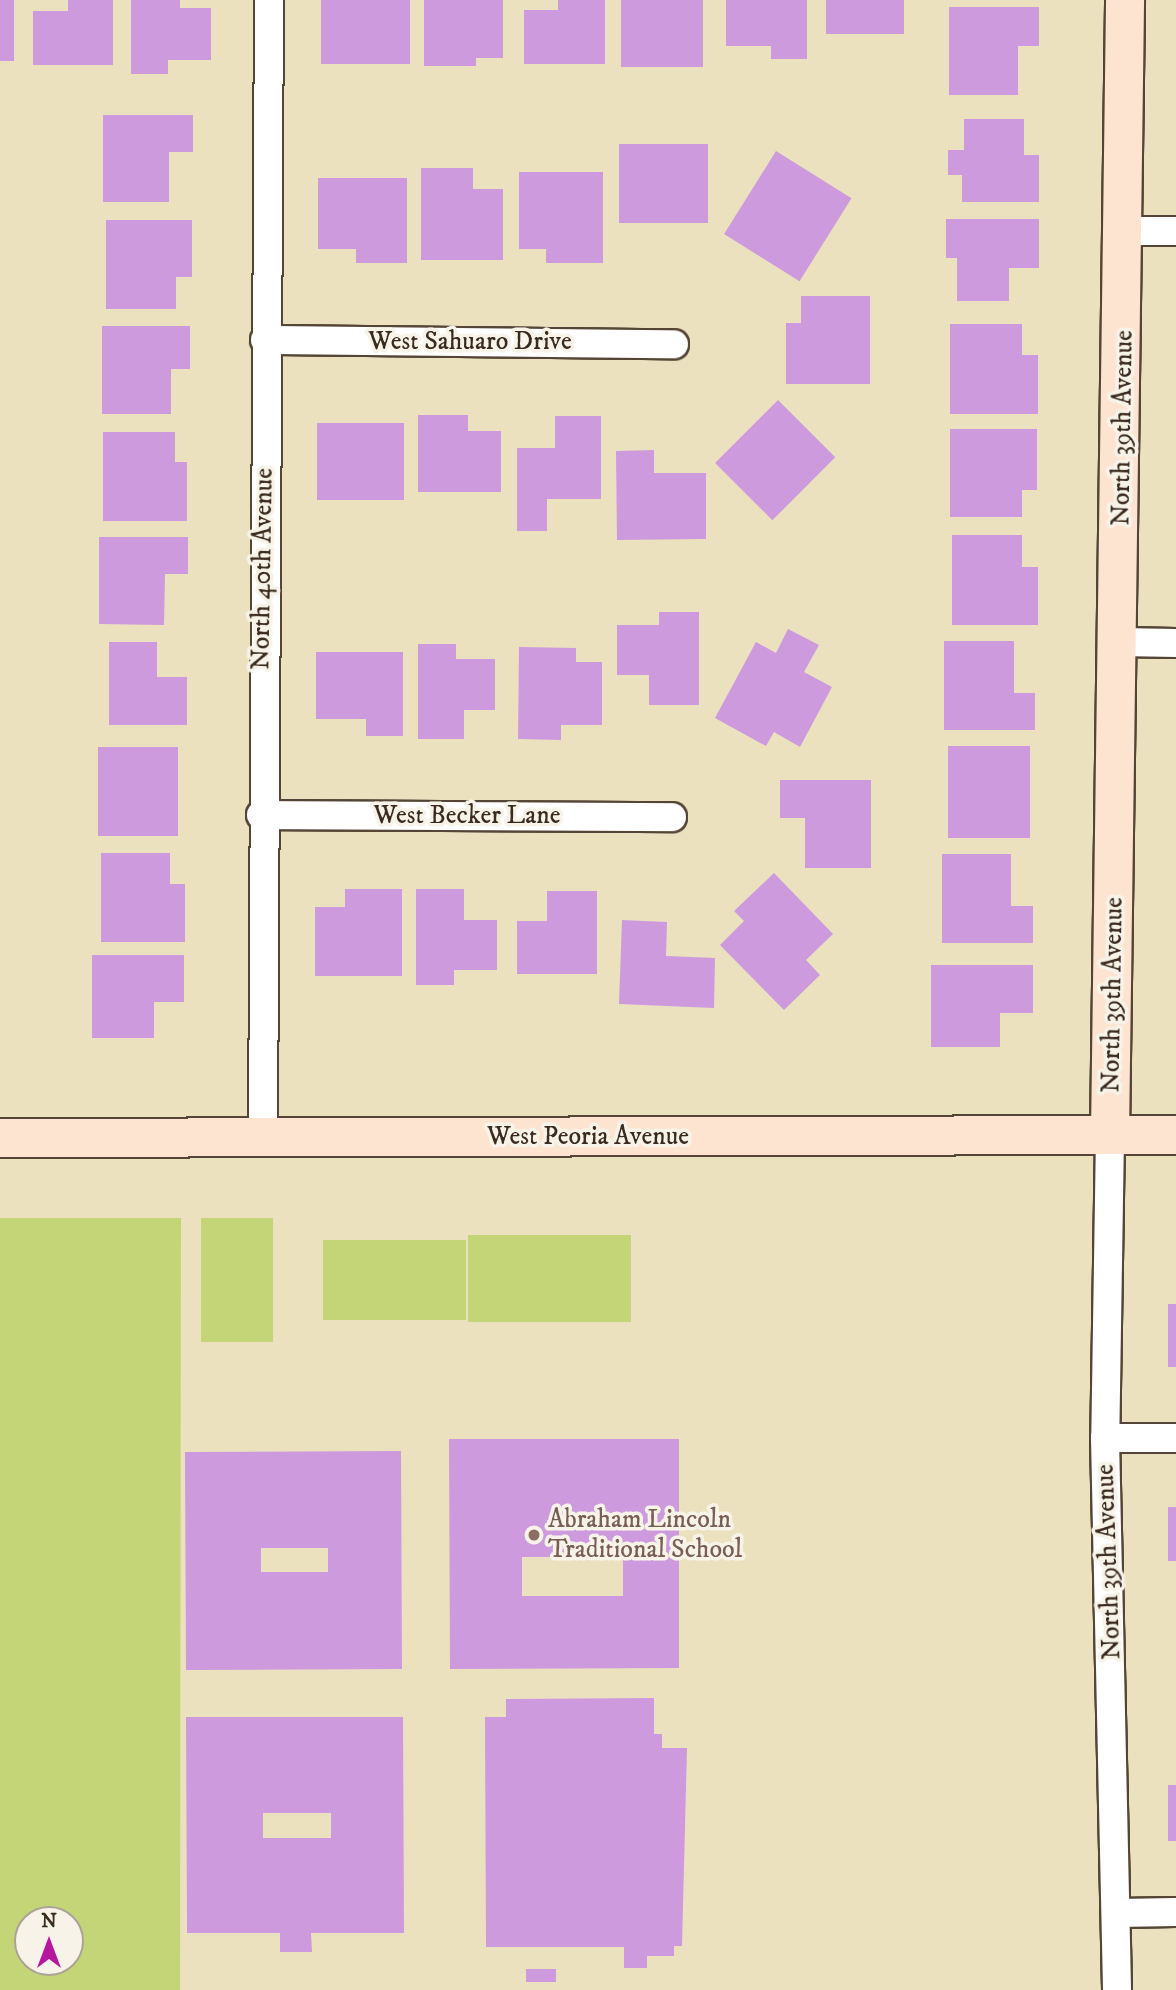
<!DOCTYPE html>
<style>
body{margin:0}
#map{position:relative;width:1176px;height:1990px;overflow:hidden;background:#ebe1bf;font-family:"IM FELL DW Pica",serif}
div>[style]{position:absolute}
.green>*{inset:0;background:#c4d577;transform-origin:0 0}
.building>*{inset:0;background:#cc9add;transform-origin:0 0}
.roads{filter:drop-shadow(2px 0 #554536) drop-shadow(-2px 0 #554536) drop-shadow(0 2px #554536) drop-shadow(0 -2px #554536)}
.street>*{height:28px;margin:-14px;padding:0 14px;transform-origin:14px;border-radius:14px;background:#fff}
.secondary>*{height:38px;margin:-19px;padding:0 19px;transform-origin:19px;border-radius:19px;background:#fde4d0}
.dots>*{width:19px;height:19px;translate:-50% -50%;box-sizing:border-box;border:4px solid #f7f3e8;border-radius:50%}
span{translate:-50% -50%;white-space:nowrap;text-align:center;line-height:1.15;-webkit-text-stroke:7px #f7f3e8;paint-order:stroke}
.street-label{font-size:26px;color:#3b2a1e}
.education-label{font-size:26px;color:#785e54}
.left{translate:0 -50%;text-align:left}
.north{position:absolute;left:14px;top:1906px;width:70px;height:70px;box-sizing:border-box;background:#f7f3e8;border:2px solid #aca397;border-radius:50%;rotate:0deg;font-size:19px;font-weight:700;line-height:28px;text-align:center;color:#3b2a1e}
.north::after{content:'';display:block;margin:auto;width:24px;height:32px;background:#b5179e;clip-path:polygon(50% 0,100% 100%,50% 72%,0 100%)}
</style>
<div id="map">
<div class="green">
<div style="clip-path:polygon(evenodd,0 1218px,181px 1218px,180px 1990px,0 1990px,0 1218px,28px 1920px,70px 1920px,70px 1962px,28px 1962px,28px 1920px)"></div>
<div style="left:273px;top:1218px;width:124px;height:72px;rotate:90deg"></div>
<div style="left:468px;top:1235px;width:163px;height:87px"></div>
<div style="left:323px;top:1240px;width:143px;height:80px"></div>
</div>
<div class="building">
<div style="left:0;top:0;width:14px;height:61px"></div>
<div style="clip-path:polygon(68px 0,113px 0,113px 65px,33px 65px,33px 11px,68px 11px)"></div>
<div style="clip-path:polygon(131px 0,180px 0,180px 8px,211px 8px,211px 60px,168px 60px,168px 74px,131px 74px)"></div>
<div style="left:321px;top:0;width:89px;height:64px"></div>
<div style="clip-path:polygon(424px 0,503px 0,503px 58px,476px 58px,476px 66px,424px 66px)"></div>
<div style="clip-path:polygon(558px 0,605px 0,605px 64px,524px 64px,524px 10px,558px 10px)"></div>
<div style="left:621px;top:0;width:82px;height:67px"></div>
<div style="clip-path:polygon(726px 0,807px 0,807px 59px,771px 59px,771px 46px,726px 46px)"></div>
<div style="left:826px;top:0;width:78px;height:34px"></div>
<div style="clip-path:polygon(949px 7px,1039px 7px,1039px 46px,1018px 46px,1018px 95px,949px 95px)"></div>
<div style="clip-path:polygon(103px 115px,193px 115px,193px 152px,169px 152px,169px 202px,103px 202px)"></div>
<div style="clip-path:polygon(964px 119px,1024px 119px,1024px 155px,1039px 155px,1039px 202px,962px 202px,962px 175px,948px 175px,948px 150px,964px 150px)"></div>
<div style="left:619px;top:144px;width:89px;height:79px"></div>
<div style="left:776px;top:151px;width:89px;height:98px;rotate:32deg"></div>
<div style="clip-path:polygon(421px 168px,473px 168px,473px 189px,503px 189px,503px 260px,421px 260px)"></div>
<div style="clip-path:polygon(519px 172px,603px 172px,603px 263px,546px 263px,546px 249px,519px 249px)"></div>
<div style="clip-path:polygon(318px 178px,407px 178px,407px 263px,356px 263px,356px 249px,318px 249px)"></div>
<div style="clip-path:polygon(946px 219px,1039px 219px,1039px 268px,1009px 268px,1009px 301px,957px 301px,957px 258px,946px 258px)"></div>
<div style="clip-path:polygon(106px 220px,192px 220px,192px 277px,176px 277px,176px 309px,106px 309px)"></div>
<div style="clip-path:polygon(801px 296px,870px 296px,870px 384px,786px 384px,786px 323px,801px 323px)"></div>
<div style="clip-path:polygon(950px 324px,1022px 324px,1022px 355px,1038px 355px,1038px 414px,950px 414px)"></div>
<div style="clip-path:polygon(102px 326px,190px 326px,190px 369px,171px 369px,171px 414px,102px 414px)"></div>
<div style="left:778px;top:400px;width:81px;height:89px;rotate:45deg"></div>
<div style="clip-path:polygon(418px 415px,468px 415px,468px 431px,501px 431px,501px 492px,418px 492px)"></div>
<div style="clip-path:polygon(555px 416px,601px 416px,601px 499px,547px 499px,547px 531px,517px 531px,517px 448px,555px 448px)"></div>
<div style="left:317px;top:423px;width:87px;height:77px"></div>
<div style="clip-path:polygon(950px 429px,1037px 429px,1037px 490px,1022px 490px,1022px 517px,950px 517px)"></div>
<div style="clip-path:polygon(103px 432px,175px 432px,175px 462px,187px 462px,187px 521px,103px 521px)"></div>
<div style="clip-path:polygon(654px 450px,654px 473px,706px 473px,706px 539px,617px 540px,616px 451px)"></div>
<div style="clip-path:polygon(952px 535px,1022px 535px,1022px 567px,1038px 567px,1038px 625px,952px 625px)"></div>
<div style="clip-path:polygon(99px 537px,188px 537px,188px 574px,165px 574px,164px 625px,99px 624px)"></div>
<div style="clip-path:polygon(659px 612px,699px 612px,699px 705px,649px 705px,649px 675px,617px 675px,617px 625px,659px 625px)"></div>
<div style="clip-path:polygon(788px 629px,819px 645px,804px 672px,832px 687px,800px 747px,774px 732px,766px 746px,715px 718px,756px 642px,776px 653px)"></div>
<div style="clip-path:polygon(944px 641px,1014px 641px,1014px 693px,1035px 693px,1035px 730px,944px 730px)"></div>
<div style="clip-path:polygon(109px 642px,157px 642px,157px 677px,187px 677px,187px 725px,109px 725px)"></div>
<div style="clip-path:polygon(418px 644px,456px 644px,456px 659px,495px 659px,495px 710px,464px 710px,464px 739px,418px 739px)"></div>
<div style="clip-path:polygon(519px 647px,576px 648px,576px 662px,602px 662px,602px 725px,561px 725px,561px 740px,518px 739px)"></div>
<div style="clip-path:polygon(316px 652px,403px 652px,403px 736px,366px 736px,366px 719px,316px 719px)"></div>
<div style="left:948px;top:746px;width:82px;height:92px"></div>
<div style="left:98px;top:747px;width:80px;height:89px"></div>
<div style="clip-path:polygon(780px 780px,871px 780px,871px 868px,805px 868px,805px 818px,780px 818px)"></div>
<div style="clip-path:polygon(101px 853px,170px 853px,170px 884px,185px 884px,185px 942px,101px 942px)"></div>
<div style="clip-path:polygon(942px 854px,1011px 854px,1011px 906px,1033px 906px,1033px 943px,942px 943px)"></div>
<div style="clip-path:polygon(774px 873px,833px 934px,806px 960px,820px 975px,784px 1010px,720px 945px,744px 921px,734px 911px)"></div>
<div style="clip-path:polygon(345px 889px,402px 889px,402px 976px,315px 976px,315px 907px,345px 907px)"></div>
<div style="clip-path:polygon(416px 889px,464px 889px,464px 920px,497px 920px,497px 970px,454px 970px,454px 985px,416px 985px)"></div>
<div style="clip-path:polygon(547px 891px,597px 891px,597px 974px,517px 974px,517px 921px,547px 921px)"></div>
<div style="clip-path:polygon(622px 920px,667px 922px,666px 956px,715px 958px,714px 1008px,619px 1004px)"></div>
<div style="clip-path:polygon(92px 955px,184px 955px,184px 1002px,154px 1002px,154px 1038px,92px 1038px)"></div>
<div style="clip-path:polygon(931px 965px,1033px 965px,1033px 1013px,1000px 1013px,1000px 1047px,931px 1047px)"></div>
<div style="left:1168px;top:1304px;width:8px;height:63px"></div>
<div style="clip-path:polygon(evenodd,449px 1439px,679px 1439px,679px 1668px,450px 1669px,449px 1439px,522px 1557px,623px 1557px,623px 1596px,522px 1596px,522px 1557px)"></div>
<div style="clip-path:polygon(evenodd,401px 1451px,402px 1669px,186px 1670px,185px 1452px,401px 1451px,261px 1548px,328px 1548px,328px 1572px,261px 1572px,261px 1548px)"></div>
<div style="left:1168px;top:1507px;width:8px;height:54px"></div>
<div style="clip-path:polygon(654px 1698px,654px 1734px,662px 1734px,662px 1748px,687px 1748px,682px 1946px,674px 1946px,674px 1956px,647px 1956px,647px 1968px,624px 1968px,624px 1947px,486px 1947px,485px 1717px,506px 1717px,506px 1699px)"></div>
<div style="clip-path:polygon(evenodd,186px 1717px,403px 1717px,404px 1933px,311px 1933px,312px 1952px,280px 1952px,280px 1933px,187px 1933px,186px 1717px,263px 1813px,331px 1813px,331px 1838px,263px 1838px,263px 1813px)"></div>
<div style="left:1168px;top:1785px;width:8px;height:56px"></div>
<div style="left:526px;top:1969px;width:30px;height:13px"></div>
</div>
<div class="roads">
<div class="street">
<div style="left:1126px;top:231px;width:50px"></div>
<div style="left:265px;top:340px;width:409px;rotate:0.6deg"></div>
<div style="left:1120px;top:642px;width:56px;rotate:1deg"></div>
<div style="left:261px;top:815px;width:411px;rotate:0.3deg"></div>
<div style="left:1110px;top:1135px;width:303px;rotate:90.9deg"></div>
<div style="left:1105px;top:1438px;width:552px;rotate:88.75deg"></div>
<div style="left:263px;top:1138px;width:1138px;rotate:-89.7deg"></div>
<div style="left:1105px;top:1438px;width:71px"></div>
<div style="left:1117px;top:1913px;width:59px;rotate:-1deg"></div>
</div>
<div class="secondary">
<div style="left:1110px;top:1135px;width:1135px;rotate:-89.24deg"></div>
<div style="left:0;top:1138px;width:1176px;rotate:-0.15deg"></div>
</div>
</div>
<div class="dots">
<div style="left:534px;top:1535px;background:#8d6e63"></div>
</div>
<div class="street-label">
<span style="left:470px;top:342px">West Sahuaro Drive</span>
<span style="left:1123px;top:428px;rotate:-89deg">North 39th Avenue</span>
<span style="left:263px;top:569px;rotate:-89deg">North 40th Avenue</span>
<span style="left:467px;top:816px">West Becker Lane</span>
<span style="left:1113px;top:995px;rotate:-89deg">North 39th Avenue</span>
<span style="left:588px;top:1137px">West Peoria Avenue</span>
<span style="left:1109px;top:1562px;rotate:-92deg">North 39th Avenue</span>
</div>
<div class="education-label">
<span class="left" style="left:548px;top:1535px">Abraham Lincoln<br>Traditional School</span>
</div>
<div class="north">N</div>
</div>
